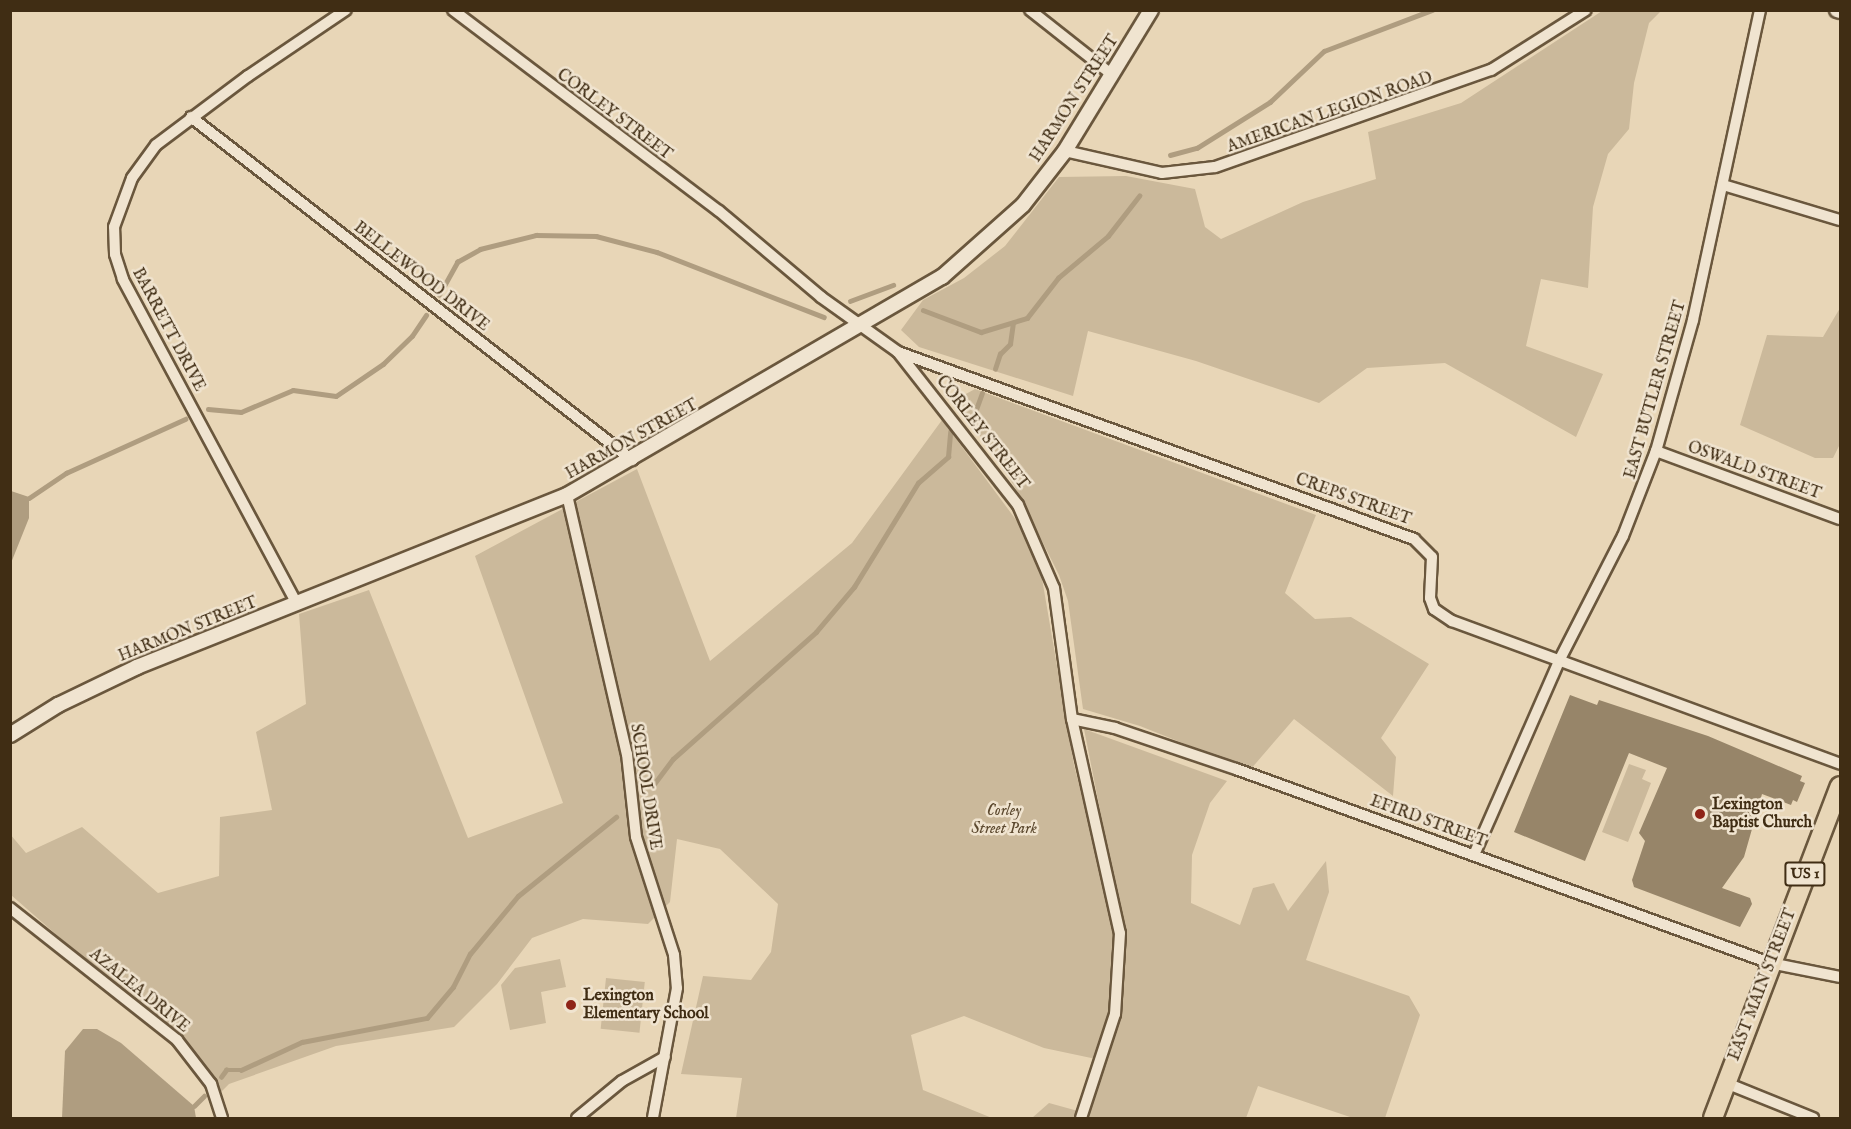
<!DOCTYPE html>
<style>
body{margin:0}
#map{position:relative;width:1851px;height:1129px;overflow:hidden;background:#e8d6b7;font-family:"IM FELL English",serif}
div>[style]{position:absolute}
.green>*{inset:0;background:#cbb99b;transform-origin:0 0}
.water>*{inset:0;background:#af9d80}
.stream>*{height:4.5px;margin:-2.25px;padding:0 2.25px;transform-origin:2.25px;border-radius:2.25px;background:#af9d80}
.building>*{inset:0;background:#978569}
.roads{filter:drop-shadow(2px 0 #6a573d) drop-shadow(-2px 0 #6a573d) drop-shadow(0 2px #6a573d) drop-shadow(0 -2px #6a573d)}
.minor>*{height:10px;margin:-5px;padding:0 5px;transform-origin:5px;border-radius:5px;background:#f0e4d0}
.tertiary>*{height:14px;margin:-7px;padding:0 7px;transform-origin:7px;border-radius:7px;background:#f0e4d0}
.primary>*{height:18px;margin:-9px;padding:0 9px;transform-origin:9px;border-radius:9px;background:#e8d6b7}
.dots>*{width:16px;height:16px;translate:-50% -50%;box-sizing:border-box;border:3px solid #f0e4d0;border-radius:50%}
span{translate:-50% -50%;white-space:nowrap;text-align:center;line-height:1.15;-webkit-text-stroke:5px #f0e4d0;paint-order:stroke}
.shield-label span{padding:2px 4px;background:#f0e4d0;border:2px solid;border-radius:4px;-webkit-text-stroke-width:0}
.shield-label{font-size:15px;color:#402d14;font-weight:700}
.street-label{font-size:16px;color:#402d14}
.poi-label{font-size:16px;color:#402d14;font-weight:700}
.left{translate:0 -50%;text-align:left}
.park-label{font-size:16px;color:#5c492f;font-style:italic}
.frame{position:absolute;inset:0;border:12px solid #402d14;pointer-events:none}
</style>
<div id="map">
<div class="green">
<div style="clip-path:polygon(1602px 11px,1661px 11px,1649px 23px,1634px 83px,1629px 129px,1608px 154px,1593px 207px,1588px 288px,1541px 279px,1526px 346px,1603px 374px,1576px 437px,1445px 363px,1367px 368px,1319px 403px,1196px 361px,1088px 331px,1073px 396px,919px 347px,901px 330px,923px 300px,964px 278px,1005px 246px,1059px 177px,1126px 176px,1195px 189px,1205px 227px,1221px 239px,1303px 202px,1376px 179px,1368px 132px,1461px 103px)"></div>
<div style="clip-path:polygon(1840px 308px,1840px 444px,1833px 458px,1815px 458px,1740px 425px,1767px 335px,1823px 337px)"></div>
<div style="clip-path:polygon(975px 389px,1316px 515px,1285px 593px,1315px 619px,1351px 617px,1429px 664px,1381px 738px,1396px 757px,1393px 796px,1294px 719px,1250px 770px,1140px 726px,1083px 709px,1068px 601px,1059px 575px,1015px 487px,962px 410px,964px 395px)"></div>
<div style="clip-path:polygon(942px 420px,1028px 536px,1039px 561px,1074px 765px,1117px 935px,1113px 1014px,1096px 1059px,1044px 1048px,964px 1016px,911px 1035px,923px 1090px,992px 1118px,736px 1118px,742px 1078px,681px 1074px,703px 976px,751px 980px,771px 952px,778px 904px,720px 849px,677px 839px,670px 902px,648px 924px,583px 919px,532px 938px,497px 984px,454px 1027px,336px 1046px,229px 1084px,217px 1096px,177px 1040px,11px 895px,10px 834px,26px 853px,82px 827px,158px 893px,219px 876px,220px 817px,272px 810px,256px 732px,306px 704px,299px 614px,369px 590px,468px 838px,563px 803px,475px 556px,637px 469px,710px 661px,852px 543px)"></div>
<div style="clip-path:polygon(1084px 729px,1227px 781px,1210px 803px,1192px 855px,1191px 903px,1240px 925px,1253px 888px,1274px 883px,1288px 911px,1326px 861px,1329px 892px,1306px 960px,1409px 996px,1420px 1015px,1385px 1118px,1353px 1118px,1258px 1086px,1246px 1118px,1087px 1118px,1117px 1016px,1124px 961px,1119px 906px)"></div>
<div style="clip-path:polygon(1629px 764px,1646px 770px,1642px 779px,1651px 783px,1628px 842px,1602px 832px)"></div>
<div style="clip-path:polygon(560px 959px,566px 987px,541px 992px,546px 1023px,510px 1030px,501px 985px,515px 968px)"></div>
<div style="left:606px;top:978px;width:39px;height:51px;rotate:6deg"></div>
<div style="clip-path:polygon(1049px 1103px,1078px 1111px,1075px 1118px,1032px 1118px)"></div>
</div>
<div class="water">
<div style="clip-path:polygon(11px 491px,29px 497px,29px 518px,11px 563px)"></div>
<div style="clip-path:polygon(83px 1029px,97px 1029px,121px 1043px,194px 1106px,196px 1118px,62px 1118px,65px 1051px)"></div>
</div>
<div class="stream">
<div style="left:1530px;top:10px;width:34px"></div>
<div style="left:1170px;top:155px;width:28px;rotate:-15deg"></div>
<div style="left:1197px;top:148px;width:86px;rotate:-32.2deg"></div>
<div style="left:1270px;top:102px;width:74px;rotate:-43.4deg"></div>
<div style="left:1324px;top:51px;width:116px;rotate:-20.8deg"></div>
<div style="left:439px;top:295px;width:38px;rotate:-61deg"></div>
<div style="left:457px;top:262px;width:26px;rotate:-29deg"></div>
<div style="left:480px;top:249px;width:58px;rotate:-14deg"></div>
<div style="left:536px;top:235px;width:60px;rotate:1deg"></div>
<div style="left:596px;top:236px;width:63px;rotate:14.7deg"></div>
<div style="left:657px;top:252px;width:179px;rotate:21.3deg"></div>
<div style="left:850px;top:301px;width:46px;rotate:-20.4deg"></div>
<div style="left:923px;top:310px;width:62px;rotate:20.8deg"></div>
<div style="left:981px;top:332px;width:48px;rotate:-16.9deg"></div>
<div style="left:1027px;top:318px;width:51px;rotate:-52.2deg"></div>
<div style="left:1058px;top:278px;width:65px;rotate:-40deg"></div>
<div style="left:1108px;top:236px;width:51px;rotate:-52.2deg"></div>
<div style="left:995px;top:369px;width:16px;rotate:-72deg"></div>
<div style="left:1000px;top:354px;width:14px;rotate:-45deg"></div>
<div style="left:1010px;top:344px;width:21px;rotate:-82deg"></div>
<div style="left:208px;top:409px;width:33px;rotate:5deg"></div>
<div style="left:241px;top:412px;width:56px;rotate:-22.9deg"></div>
<div style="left:293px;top:390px;width:43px;rotate:7.9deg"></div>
<div style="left:336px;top:396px;width:57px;rotate:-34.2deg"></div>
<div style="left:383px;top:364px;width:40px;rotate:-44deg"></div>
<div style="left:412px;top:336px;width:25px;rotate:-56deg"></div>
<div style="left:974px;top:415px;width:23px;rotate:-70deg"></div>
<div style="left:29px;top:498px;width:45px;rotate:-34deg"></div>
<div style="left:66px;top:473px;width:131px;rotate:-24.4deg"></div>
<div style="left:654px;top:784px;width:31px;rotate:-53deg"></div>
<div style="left:673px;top:759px;width:191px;rotate:-41.6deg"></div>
<div style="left:816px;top:632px;width:59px;rotate:-49.8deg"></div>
<div style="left:854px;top:587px;width:122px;rotate:-58.4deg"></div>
<div style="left:918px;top:483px;width:40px;rotate:-41deg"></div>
<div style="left:948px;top:457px;width:25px;rotate:-85deg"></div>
<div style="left:221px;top:1077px;width:9px;rotate:-54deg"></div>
<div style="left:226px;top:1070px;width:15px"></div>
<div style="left:241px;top:1070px;width:67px;rotate:-24.7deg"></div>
<div style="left:302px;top:1042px;width:127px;rotate:-10.9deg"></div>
<div style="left:427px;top:1018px;width:40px;rotate:-50deg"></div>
<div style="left:453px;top:987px;width:37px;rotate:-63deg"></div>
<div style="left:470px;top:954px;width:75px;rotate:-50.4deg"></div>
<div style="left:518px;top:896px;width:126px;rotate:-38.9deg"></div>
<div style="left:194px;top:1106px;width:14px;rotate:-45deg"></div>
</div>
<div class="building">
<div style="clip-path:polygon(1570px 695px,1597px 705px,1599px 700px,1708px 736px,1802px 776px,1800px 781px,1805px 783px,1797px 802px,1793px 800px,1791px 805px,1762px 794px,1744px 857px,1722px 888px,1750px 898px,1752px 904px,1740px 927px,1634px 887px,1632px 880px,1645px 841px,1639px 833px,1667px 768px,1629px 753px,1585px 861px,1514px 832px)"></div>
</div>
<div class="roads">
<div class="minor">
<div style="left:453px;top:10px;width:333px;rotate:37.1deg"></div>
<div style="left:719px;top:211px;width:133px;rotate:40.1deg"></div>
<div style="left:821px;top:297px;width:95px;rotate:35.5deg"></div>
<div style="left:898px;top:352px;width:194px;rotate:51.9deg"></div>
<div style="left:1018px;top:505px;width:90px;rotate:66.6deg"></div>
<div style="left:1054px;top:588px;width:132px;rotate:82.2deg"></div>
<div style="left:1072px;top:719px;width:219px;rotate:77.4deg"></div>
<div style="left:1120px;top:933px;width:81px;rotate:93.5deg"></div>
<div style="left:1115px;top:1014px;width:109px;rotate:108.1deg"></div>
<div style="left:1030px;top:10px;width:103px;rotate:38.3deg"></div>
<div style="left:191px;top:117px;width:559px;rotate:37.87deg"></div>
<div style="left:1065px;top:151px;width:99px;rotate:12.8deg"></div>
<div style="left:1162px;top:173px;width:53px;rotate:-6.5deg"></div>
<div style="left:1215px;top:167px;width:293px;rotate:-19.4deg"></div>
<div style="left:1491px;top:70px;width:112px;rotate:-32.3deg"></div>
<div style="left:1723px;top:185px;width:122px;rotate:16.7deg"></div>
<div style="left:898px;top:352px;width:549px;rotate:19.92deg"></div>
<div style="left:1414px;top:539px;width:25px;rotate:45deg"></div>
<div style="left:1432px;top:557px;width:41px;rotate:92.8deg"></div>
<div style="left:1430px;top:598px;width:12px;rotate:70deg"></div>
<div style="left:1434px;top:609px;width:22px;rotate:34deg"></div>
<div style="left:1452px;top:621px;width:414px;rotate:20.2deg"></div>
<div style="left:1656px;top:451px;width:196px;rotate:20.3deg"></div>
<div style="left:567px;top:495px;width:266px;rotate:77deg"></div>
<div style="left:627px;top:754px;width:83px;rotate:83.8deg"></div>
<div style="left:636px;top:837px;width:124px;rotate:72.1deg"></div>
<div style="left:674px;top:955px;width:33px;rotate:85deg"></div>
<div style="left:677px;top:988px;width:132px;rotate:100.5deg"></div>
<div style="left:297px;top:604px;width:369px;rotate:-118.2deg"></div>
<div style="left:123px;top:279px;width:26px;rotate:-108deg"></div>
<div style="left:115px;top:254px;width:27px;rotate:-92deg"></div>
<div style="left:114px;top:227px;width:52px;rotate:-69.8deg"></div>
<div style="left:132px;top:178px;width:41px;rotate:-54deg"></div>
<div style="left:156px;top:145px;width:115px;rotate:-36.9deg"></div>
<div style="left:248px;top:76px;width:118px;rotate:-34deg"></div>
<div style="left:1072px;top:719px;width:44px;rotate:11.8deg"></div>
<div style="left:1115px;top:728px;width:128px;rotate:18.7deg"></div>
<div style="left:1236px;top:769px;width:568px;rotate:19.97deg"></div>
<div style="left:1770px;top:963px;width:71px;rotate:11.3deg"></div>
<div style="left:1474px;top:855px;width:214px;rotate:-66.3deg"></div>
<div style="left:1560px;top:659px;width:138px;rotate:-62.9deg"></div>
<div style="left:1623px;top:536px;width:91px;rotate:-68.8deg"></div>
<div style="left:1656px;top:451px;width:136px;rotate:-74.2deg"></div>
<div style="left:1693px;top:320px;width:317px;rotate:-77.8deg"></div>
<div style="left:10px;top:908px;width:213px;rotate:38.3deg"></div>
<div style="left:177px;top:1040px;width:56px;rotate:52.3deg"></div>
<div style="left:211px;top:1084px;width:36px;rotate:72deg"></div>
<div style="left:1726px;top:1083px;width:94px;rotate:21.9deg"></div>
<div style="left:577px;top:1118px;width:58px;rotate:-39.4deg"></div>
<div style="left:622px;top:1081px;width:49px;rotate:-29.2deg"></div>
</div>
<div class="tertiary">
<div style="left:1837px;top:10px;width:3px;rotate:18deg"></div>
<div style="left:10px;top:735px;width:57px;rotate:-32deg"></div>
<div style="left:58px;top:705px;width:88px;rotate:-25.7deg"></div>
<div style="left:137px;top:667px;width:463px;rotate:-21.8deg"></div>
<div style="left:567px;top:495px;width:434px;rotate:-30.2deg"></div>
<div style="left:942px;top:277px;width:108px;rotate:-41.6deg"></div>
<div style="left:1023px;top:205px;width:68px;rotate:-52.1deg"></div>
<div style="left:1065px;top:151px;width:165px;rotate:-58.6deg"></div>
</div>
<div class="primary">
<div style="left:1713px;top:1118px;width:355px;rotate:-69.1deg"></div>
</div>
</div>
<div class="dots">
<div style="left:1700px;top:814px;background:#8f2418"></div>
<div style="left:571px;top:1005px;background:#8f2418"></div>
</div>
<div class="shield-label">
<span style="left:1805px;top:874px">US 1</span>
</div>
<div class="street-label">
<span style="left:1075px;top:99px;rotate:-57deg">HARMON STREET</span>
<span style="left:1330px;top:113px;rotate:-19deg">AMERICAN LEGION ROAD</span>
<span style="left:614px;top:115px;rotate:37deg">CORLEY STREET</span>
<span style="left:421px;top:277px;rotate:38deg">BELLEWOOD DRIVE</span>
<span style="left:168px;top:330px;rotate:62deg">BARRETT DRIVE</span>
<span style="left:1656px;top:390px;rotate:-74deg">EAST BUTLER STREET</span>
<span style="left:982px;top:433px;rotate:52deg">CORLEY STREET</span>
<span style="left:632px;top:440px;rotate:-29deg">HARMON STREET</span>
<span style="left:1754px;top:471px;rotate:20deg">OSWALD STREET</span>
<span style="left:1353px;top:500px;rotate:20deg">CREPS STREET</span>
<span style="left:188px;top:630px;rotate:-22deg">HARMON STREET</span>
<span style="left:645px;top:787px;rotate:81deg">SCHOOL DRIVE</span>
<span style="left:1428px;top:822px;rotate:20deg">EFIRD STREET</span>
<span style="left:1763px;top:985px;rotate:-69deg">EAST MAIN STREET</span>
<span style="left:139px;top:991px;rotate:39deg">AZALEA DRIVE</span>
</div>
<div class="poi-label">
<span class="left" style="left:1712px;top:814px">Lexington<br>Baptist Church</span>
<span class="left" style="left:583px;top:1005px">Lexington<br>Elementary School</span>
</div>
<div class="park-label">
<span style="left:1004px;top:820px">Corley<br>Street Park</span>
</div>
<div class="frame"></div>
</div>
